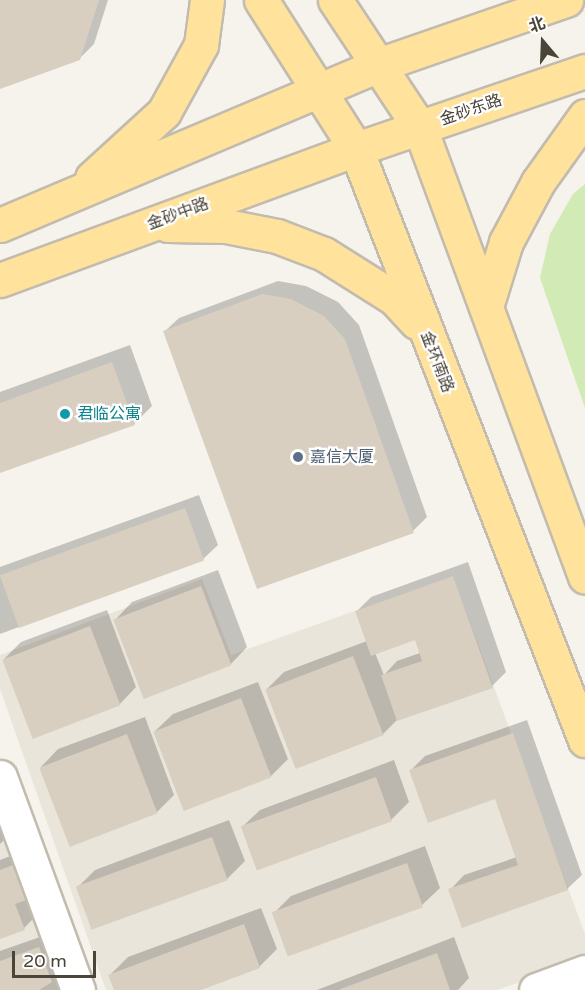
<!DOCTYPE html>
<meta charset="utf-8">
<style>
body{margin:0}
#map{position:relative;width:585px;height:990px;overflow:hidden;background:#f6f3ec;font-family:"Varela Round","Noto Sans SC",sans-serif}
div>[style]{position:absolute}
.residential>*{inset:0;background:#eae5da}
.green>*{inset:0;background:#d2eab5}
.shadow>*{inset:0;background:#0003}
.building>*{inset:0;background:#d8cfc1;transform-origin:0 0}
.roads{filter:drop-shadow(2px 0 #c2bbae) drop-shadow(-2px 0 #c2bbae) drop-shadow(0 2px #c2bbae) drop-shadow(0 -2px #c2bbae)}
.minor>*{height:33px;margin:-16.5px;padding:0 16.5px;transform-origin:16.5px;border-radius:16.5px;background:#fff}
.major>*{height:33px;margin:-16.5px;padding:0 16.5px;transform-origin:16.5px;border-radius:16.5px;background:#ffe39c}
.dots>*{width:16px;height:16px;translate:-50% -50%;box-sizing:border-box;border:3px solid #fff;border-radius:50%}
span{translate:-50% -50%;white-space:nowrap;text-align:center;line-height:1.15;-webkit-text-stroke:4.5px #fff;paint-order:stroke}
.street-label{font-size:16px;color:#4b4439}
.culture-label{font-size:16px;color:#0d838f}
.left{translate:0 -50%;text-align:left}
.service-label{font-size:16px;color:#4e5e75}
.north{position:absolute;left:513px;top:12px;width:60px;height:60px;-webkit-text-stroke:4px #fff;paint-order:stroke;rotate:341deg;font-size:16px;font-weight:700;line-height:24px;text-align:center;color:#4b4439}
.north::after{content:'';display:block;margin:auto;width:21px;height:27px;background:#4b4439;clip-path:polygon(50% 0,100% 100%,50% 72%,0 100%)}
.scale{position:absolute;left:12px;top:951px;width:84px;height:27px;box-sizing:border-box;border:3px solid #4b4439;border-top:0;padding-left:8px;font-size:18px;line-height:21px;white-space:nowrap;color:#4b4439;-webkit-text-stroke:4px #fff;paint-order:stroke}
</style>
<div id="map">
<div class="residential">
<div style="clip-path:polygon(453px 576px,585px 934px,585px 959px,497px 990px,106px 990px,0 689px,0 655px,202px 579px,231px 655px)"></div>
<div style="clip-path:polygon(0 819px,62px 990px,0 990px)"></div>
</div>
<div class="green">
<div style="clip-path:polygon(585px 184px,585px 408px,540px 278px,550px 234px,573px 194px)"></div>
</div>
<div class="shadow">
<div style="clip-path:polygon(0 0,108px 0,94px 44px,79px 59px,0 88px)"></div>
<div style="clip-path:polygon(278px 281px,306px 286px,338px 302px,359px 325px,427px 517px,413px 531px,164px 332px,179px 318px)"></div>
<div style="clip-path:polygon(130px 345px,152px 406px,134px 424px,0 472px,0 392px)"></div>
<div style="clip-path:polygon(199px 495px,218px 545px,203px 559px,0 634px,0 567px)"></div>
<div style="clip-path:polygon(evenodd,468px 562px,506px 672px,492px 686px,398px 719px,382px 735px,267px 689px,284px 672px,367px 641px,357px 611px,371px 597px,468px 562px,415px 638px,420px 653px,397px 661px,384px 675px,375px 653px,415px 638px)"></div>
<div style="clip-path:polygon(218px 570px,247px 647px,230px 665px,115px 620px,132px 602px)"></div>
<div style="clip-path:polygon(107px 610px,136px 687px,119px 705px,4px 659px,21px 642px)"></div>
<div style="clip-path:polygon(258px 682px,288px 759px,270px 777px,155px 731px,173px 714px)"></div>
<div style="clip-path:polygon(145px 717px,174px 795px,156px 813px,41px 767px,58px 749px)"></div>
<div style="clip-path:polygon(527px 720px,582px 875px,567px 889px,450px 890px,464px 875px,517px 857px,496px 798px,411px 770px,425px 756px)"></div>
<div style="clip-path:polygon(394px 760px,409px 802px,391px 820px,242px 827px,260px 810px)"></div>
<div style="clip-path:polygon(0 769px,13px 831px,0 844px)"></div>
<div style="clip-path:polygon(229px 820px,245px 861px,227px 879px,78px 887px,95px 870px)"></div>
<div style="clip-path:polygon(425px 846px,440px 888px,422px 905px,289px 955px,273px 914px,291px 896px)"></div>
<div style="clip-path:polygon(34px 847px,41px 911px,24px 928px,0 937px,0 860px)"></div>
<div style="clip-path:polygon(261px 908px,277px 949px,259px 967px,197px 990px,116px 990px,110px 975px,128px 957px)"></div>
<div style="clip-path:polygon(57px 931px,62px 990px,0 990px,0 951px)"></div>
<div style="clip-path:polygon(454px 937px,469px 978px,458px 990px,317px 990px)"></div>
</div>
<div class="building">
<div style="clip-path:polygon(0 0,99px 0,80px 60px,0 89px)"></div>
<div style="clip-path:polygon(262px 294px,291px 299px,324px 316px,345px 339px,414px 533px,257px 589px,163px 331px)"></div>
<div style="clip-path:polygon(112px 362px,135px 425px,0 473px,0 403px)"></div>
<div style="left:185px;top:508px;width:56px;height:197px;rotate:70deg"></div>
<div style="clip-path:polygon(453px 576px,493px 688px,397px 721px,381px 675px,422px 661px,415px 640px,371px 656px,355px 611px)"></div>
<div style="left:201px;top:586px;width:85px;height:94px;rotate:69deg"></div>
<div style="left:90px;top:626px;width:85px;height:94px;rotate:69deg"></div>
<div style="left:353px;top:656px;width:85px;height:94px;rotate:69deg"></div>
<div style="left:241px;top:698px;width:85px;height:94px;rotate:69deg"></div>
<div style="clip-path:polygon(513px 733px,568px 890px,462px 928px,448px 889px,518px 865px,495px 799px,428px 823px,409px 770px)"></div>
<div style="left:127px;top:734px;width:85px;height:94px;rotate:69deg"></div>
<div style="left:376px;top:777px;width:47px;height:144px;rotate:70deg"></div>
<div style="left:212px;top:837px;width:46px;height:145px;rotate:70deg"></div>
<div style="left:407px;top:863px;width:47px;height:144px;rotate:70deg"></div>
<div style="clip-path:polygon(16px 864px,29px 899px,15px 904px,25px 930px,0 939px,0 870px)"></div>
<div style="clip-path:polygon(244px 924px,260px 968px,201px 990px,114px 990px,108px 975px)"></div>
<div style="clip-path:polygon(39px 947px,52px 982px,39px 990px,0 990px,0 961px)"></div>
<div style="clip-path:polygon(437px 953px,450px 990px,338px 990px)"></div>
</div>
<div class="roads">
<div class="minor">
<div style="left:0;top:777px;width:227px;rotate:69.9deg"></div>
<div style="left:536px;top:990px;width:52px;rotate:-20.2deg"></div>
</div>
<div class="major">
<div style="left:261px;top:0;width:177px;rotate:57.5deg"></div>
<div style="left:356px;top:149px;width:634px;rotate:68.82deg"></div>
<div style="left:335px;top:0;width:154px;rotate:56.4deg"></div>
<div style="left:420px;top:128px;width:478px;rotate:69.8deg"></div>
<div style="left:92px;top:178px;width:98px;rotate:-42.5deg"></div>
<div style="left:164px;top:112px;width:77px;rotate:-61.1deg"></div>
<div style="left:201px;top:45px;width:45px;rotate:-82.4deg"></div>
<div style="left:0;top:225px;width:414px;rotate:-22.9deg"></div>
<div style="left:381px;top:64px;width:196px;rotate:-19.1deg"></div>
<div style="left:168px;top:225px;width:58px;rotate:1deg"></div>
<div style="left:226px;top:226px;width:52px;rotate:11.1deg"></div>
<div style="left:277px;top:236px;width:50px;rotate:21deg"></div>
<div style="left:324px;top:254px;width:83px;rotate:32.2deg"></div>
<div style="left:394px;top:298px;width:33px;rotate:47deg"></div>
<div style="left:0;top:280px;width:379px;rotate:-20.2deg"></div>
<div style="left:356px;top:149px;width:242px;rotate:-18.8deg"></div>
<div style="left:486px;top:307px;width:68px;rotate:-72.9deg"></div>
<div style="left:506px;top:242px;width:68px;rotate:-61.9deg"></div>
<div style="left:538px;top:182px;width:81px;rotate:-54.5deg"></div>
</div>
</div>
<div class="dots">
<div style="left:65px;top:414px;background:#0f9aa8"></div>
<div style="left:298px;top:457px;background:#5c6f8a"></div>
</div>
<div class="street-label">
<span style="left:471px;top:110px;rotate:-19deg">金砂东路</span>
<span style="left:178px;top:214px;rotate:-20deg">金砂中路</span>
<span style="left:437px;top:362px;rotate:69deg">金环南路</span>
</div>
<div class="culture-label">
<span class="left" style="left:77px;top:414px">君临公寓</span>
</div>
<div class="service-label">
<span class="left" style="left:310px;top:457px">嘉信大厦</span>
</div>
<div class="north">北</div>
<div class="scale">20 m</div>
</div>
